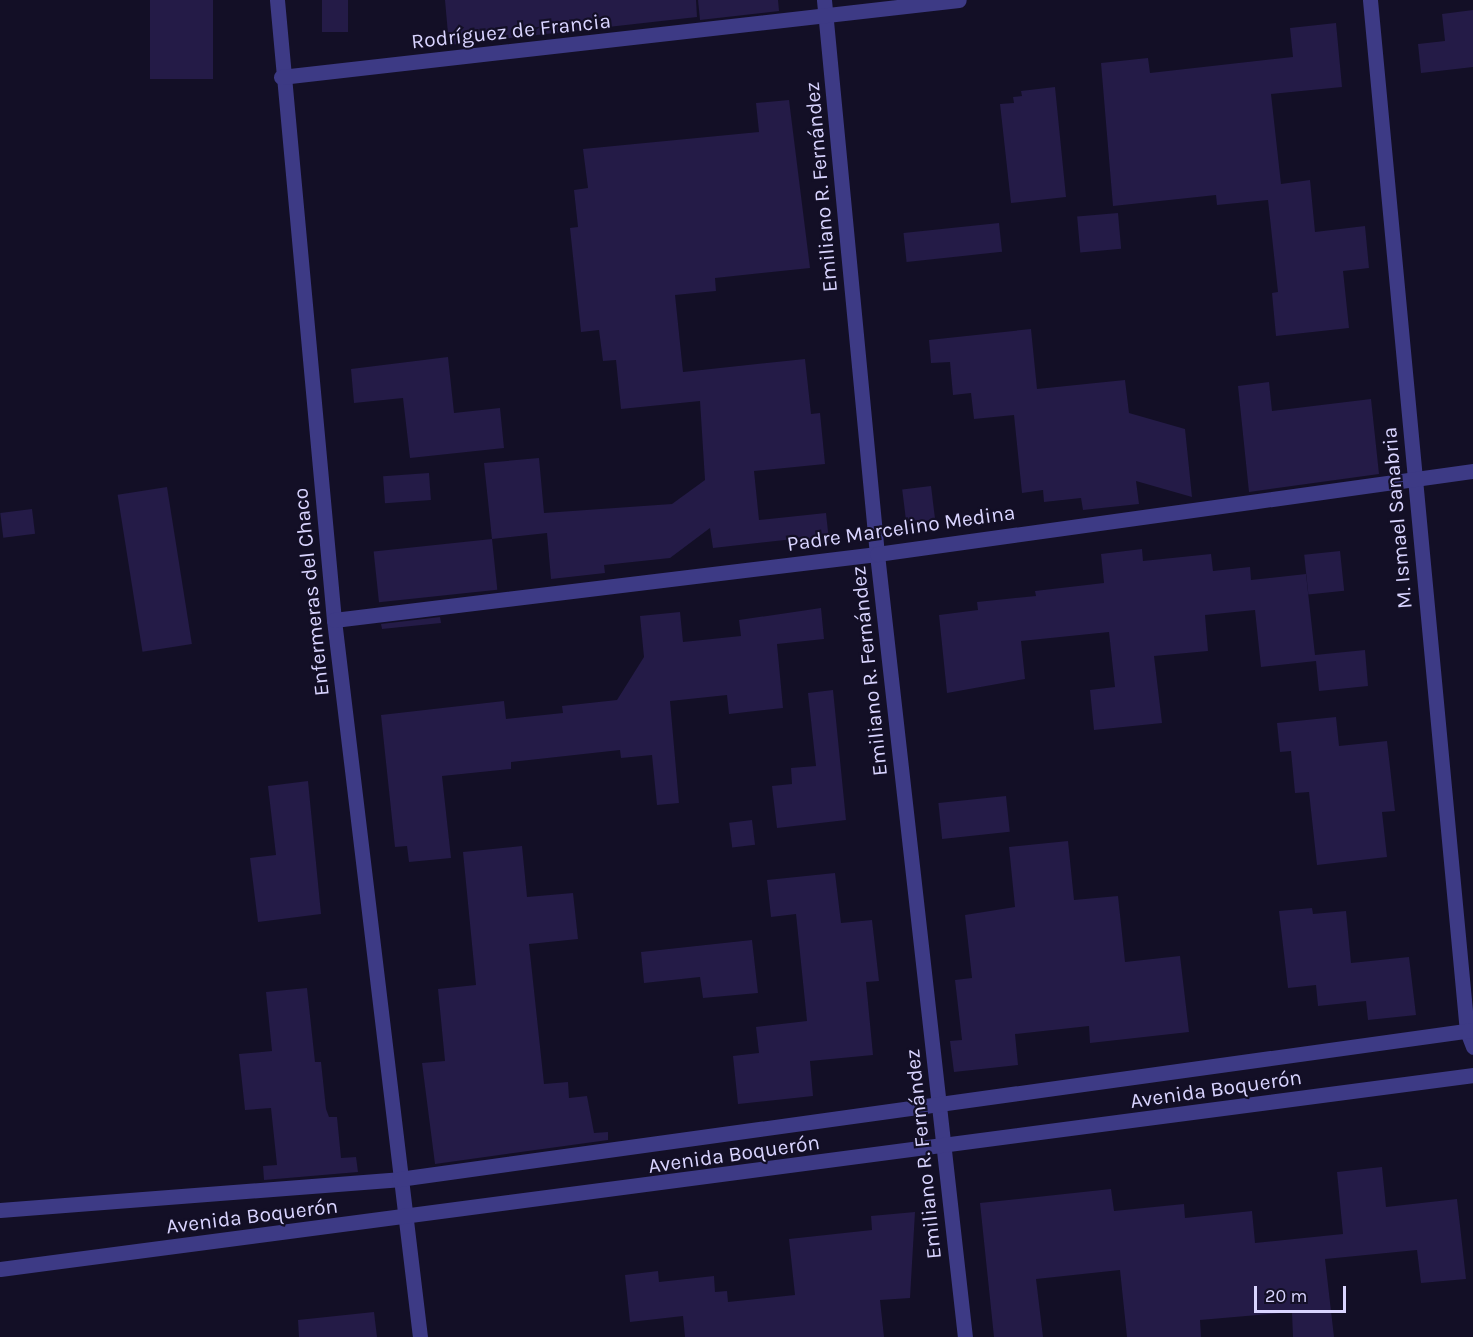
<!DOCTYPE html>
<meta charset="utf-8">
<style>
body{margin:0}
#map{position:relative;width:1473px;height:1337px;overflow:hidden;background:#130f26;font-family:Karla,sans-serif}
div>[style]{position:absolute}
.building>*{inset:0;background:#241b47;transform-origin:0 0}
.minor>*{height:15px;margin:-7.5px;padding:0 7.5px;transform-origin:7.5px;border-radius:7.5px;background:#3d3a85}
span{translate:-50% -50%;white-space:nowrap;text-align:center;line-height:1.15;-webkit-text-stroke:4.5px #130f26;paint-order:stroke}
.street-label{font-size:21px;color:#d9d4ff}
.scale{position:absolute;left:1254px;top:1286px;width:92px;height:27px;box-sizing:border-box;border:3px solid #d9d4ff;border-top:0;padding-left:8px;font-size:18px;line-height:21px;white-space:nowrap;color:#d9d4ff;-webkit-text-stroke:4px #130f26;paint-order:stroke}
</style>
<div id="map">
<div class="building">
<div style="left:150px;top:0;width:63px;height:79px"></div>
<div style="left:322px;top:0;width:26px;height:32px"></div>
<div style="clip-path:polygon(445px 0,696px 0,697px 17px,449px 45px)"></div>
<div style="clip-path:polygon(698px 0,778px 0,779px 11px,700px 20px)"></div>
<div style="clip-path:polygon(1473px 10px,1473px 67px,1421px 73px,1418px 44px,1445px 41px,1442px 14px)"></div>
<div style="clip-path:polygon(1336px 23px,1342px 87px,1271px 94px,1281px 184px,1310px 180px,1315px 232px,1365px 226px,1369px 268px,1343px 271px,1349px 328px,1276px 336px,1272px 293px,1278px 292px,1268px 200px,1217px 205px,1216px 195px,1113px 206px,1101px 63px,1148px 58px,1150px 73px,1293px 57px,1290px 28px)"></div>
<div style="clip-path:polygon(1055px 87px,1066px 197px,1011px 203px,1000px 104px,1014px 103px,1013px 97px,1022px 96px,1021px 91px)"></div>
<div style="clip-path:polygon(789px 100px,810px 268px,715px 278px,716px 291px,675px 295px,683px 372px,805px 359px,811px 414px,820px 413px,825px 464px,754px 471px,759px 520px,826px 513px,829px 541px,804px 543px,803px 538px,713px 548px,710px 528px,670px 558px,604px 565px,605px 573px,551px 579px,547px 533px,492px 539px,484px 463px,539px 458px,544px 513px,672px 504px,705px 480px,700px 401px,621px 409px,616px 360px,603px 361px,599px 330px,581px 332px,570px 228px,578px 227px,574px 190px,588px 188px,583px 149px,759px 132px,756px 103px)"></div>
<div style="left:1118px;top:213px;width:36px;height:41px;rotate:85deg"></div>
<div style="left:999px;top:223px;width:29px;height:96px;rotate:84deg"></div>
<div style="clip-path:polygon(1031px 329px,1037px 389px,1125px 380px,1129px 413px,1185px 429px,1192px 497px,1136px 481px,1139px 504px,1083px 510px,1081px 498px,1044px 502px,1043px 490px,1022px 493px,1014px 415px,974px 419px,971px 393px,953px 395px,950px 362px,931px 363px,929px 340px)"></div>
<div style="clip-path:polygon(448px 357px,454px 413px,500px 408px,504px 448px,410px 458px,403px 398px,354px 403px,351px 369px)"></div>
<div style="clip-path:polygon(1269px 382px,1272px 411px,1371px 399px,1379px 474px,1249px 492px,1238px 386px)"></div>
<div style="left:429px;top:473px;width:27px;height:46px;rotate:86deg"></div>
<div style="left:931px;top:486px;width:34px;height:29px;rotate:83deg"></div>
<div style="left:167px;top:487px;width:159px;height:50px;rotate:81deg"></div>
<div style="left:32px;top:509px;width:25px;height:32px;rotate:83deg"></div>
<div style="left:492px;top:539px;width:51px;height:119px;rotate:84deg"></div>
<div style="clip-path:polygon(1142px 549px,1143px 561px,1211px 554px,1213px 571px,1250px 567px,1251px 580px,1306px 574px,1315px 655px,1365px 650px,1368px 686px,1319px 691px,1316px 661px,1261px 667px,1255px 610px,1205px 615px,1208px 651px,1154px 656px,1162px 723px,1094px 730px,1090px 690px,1115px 687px,1109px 632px,1021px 641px,1025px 679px,947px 693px,939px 615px,978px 610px,977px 602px,1036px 596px,1035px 591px,1104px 583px,1101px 554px)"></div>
<div style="left:1340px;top:551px;width:40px;height:36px;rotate:84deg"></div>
<div style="clip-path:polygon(821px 608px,824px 639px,777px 644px,783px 708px,729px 714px,727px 695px,670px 701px,679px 803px,657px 805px,652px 755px,621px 758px,620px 750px,511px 762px,511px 769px,442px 776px,451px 858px,409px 862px,407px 846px,395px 847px,381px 715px,504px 701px,506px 719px,563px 713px,562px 706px,617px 700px,644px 657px,640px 616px,680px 612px,683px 642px,741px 636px,739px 620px)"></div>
<div style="clip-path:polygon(440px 617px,441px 623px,382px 629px,381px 624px)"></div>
<div style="clip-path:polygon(833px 690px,846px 820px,777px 828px,772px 786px,792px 784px,791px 768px,816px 766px,808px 693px)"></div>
<div style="clip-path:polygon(1336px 717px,1339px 746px,1387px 741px,1395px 811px,1382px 812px,1387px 857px,1317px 865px,1309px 792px,1295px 793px,1291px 751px,1280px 752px,1277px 723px)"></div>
<div style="clip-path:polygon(308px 781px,321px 914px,258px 922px,250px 858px,276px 855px,268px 786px)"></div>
<div style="left:1006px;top:796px;width:36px;height:68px;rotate:84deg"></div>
<div style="left:752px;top:820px;width:25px;height:23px;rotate:83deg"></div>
<div style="clip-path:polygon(1068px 841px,1074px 900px,1118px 896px,1125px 962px,1180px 956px,1189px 1032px,1090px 1043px,1089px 1026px,1015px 1034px,1018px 1065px,954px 1072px,950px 1041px,962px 1040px,955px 980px,972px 978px,965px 915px,1015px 907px,1009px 847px)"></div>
<div style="clip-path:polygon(522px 846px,527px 897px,573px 893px,578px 939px,529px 944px,544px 1084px,568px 1082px,569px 1098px,587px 1096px,594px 1133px,608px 1132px,608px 1140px,435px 1164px,422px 1063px,445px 1061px,438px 989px,476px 985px,463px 852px)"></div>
<div style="clip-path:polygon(835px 873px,841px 923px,872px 920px,879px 981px,866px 982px,873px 1055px,810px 1061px,813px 1096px,738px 1104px,733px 1056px,759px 1053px,756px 1027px,807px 1021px,796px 914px,771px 917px,767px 880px)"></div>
<div style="clip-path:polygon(1312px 908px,1313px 914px,1346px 911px,1351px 963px,1409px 957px,1416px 1015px,1368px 1020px,1366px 1001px,1318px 1006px,1316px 985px,1288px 988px,1279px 911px)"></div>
<div style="clip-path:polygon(752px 940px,758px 993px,703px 998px,700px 977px,644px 983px,641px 952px)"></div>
<div style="clip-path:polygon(307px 988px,315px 1062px,321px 1062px,326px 1109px,329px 1117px,337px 1117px,341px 1158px,356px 1157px,358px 1172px,264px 1180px,263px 1166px,277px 1165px,271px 1108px,245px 1110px,239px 1054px,272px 1051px,266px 992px)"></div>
<div style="clip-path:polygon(1382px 1167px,1386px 1207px,1457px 1199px,1466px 1279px,1421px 1283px,1417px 1250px,1325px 1259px,1334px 1337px,1293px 1337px,1292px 1312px,1200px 1320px,1201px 1337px,1127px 1337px,1120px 1270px,1036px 1279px,1043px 1337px,994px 1337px,980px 1203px,1111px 1189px,1114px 1211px,1184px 1204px,1185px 1218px,1252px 1211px,1255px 1243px,1343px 1234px,1337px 1172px)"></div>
<div style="clip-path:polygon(915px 1212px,910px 1298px,880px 1300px,884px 1337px,685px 1337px,683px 1316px,630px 1322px,625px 1275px,658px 1271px,659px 1282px,714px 1276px,715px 1292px,727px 1291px,728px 1302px,795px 1295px,789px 1239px,872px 1230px,871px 1216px)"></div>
<div style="clip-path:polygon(374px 1312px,377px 1337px,299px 1337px,298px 1320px)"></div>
</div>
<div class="minor">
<div style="left:277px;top:0;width:623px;rotate:84.75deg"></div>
<div style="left:334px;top:620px;width:722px;rotate:83.16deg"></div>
<div style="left:824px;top:0;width:557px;rotate:84.54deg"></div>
<div style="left:877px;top:554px;width:788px;rotate:83.59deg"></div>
<div style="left:1370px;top:0;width:1036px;rotate:84.63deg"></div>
<div style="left:1467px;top:1031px;width:17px;rotate:69deg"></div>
<div style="left:281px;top:77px;width:682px;rotate:-6.48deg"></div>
<div style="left:334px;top:620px;width:547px;rotate:-6.93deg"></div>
<div style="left:877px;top:554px;width:602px;rotate:-7.93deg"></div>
<div style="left:0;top:1210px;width:400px;rotate:-4.4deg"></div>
<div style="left:399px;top:1179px;width:1084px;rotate:-7.9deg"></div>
<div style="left:0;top:1269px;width:1486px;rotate:-7.5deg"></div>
</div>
<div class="street-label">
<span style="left:511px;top:31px;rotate:-6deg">Rodríguez de Francia</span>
<span style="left:821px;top:187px;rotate:-95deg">Emiliano R. Fernández</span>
<span style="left:1397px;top:518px;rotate:-95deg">M. Ismael Sanabria</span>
<span style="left:901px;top:528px;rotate:-8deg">Padre Marcelino Medina</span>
<span style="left:311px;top:592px;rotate:-96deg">Enfermeras del Chaco</span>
<span style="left:869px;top:671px;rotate:-96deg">Emiliano R. Fernández</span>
<span style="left:1216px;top:1089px;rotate:-8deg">Avenida Boquerón</span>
<span style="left:734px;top:1154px;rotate:-8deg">Avenida Boquerón</span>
<span style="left:923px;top:1154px;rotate:-96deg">Emiliano R. Fernández</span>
<span style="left:252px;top:1216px;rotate:-7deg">Avenida Boquerón</span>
</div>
<div class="scale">20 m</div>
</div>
